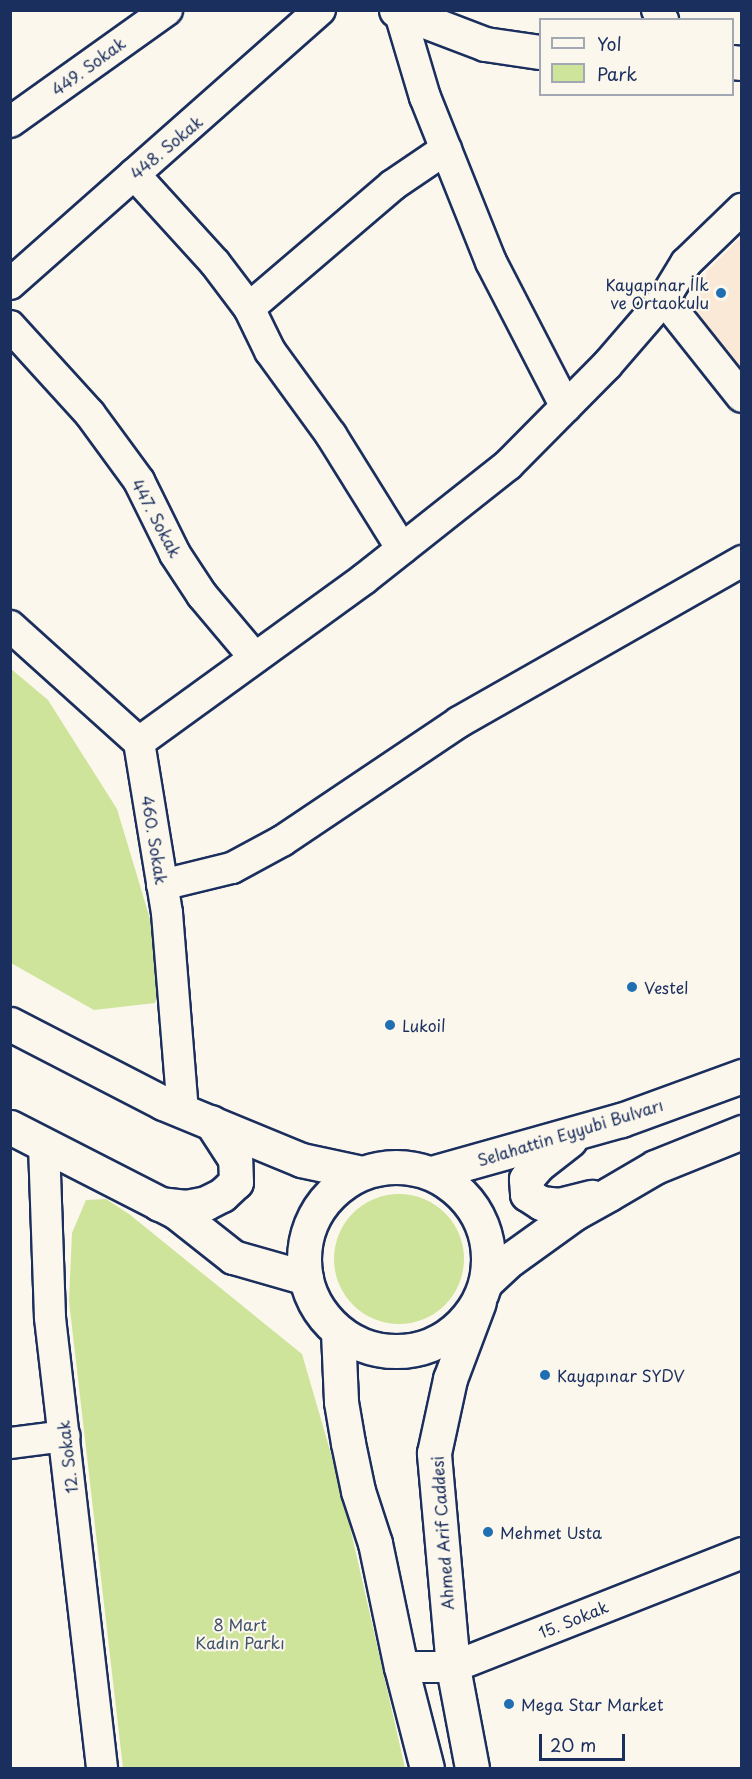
<!DOCTYPE html>
<meta charset="utf-8">
<style>
body{margin:0}
#map{position:relative;width:752px;height:1779px;overflow:hidden;background:#fbf7ec;font-family:"Playpen Sans",sans-serif}
div>[style]{position:absolute}
.built>*{inset:0;background:#fbe9d8}
.green>*{inset:0;background:#cde49a}
.round{border-radius:50%}
.roads{filter:drop-shadow(2px 0 #1b2f5e) drop-shadow(-2px 0 #1b2f5e) drop-shadow(0 2px #1b2f5e) drop-shadow(0 -2px #1b2f5e)}
.street>*{height:30px;margin:-15px;padding:0 15px;transform-origin:15px;border-radius:15px;background:#fbf7ec}
.secondary>*{height:33px;margin:-16.5px;padding:0 16.5px;transform-origin:16.5px;border-radius:16.5px;background:#fbf7ec}
.primary>*{height:33px;margin:-16.5px;padding:0 16.5px;transform-origin:16.5px;border-radius:16.5px;background:#fbf7ec}
.primary>.ring{margin:-16.5px;padding:0;box-sizing:content-box;background:none;border:33px solid #fbf7ec;border-radius:50%}
.highway>*{height:33px;margin:-16.5px;padding:0 16.5px;transform-origin:16.5px;border-radius:16.5px;background:#fbf7ec}
.dots>*{width:16px;height:16px;translate:-50% -50%;box-sizing:border-box;border:3px solid #fbf7ec;border-radius:50%}
span{translate:-50% -50%;white-space:nowrap;text-align:center;line-height:1.15;-webkit-text-stroke:4.5px #fbf7ec;paint-order:stroke}
.street-label{font-size:16px;color:#1b2f5e}
.poi-label{font-size:16px;color:#1b2f5e}
.right{translate:-100% -50%;text-align:right}
.left{translate:0 -50%;text-align:left}
.park-label{font-size:16px;color:#3f536a}
.frame{position:absolute;inset:0;border:12px solid #1b2f5e;pointer-events:none}
.legend{position:absolute;left:539px;top:18px;width:195px;height:78px;box-sizing:border-box;background:#fbf7ec;border:2px solid #a1a7b3;margin:0;padding:8px 10px;list-style:none;font-size:18px;color:#1b2f5e}
.legend li{display:flex;align-items:center;gap:12px;height:30px}
.legend b{width:30px;border:2px solid #a1a7b3}
.scale{position:absolute;left:539px;top:1734px;width:86px;height:27px;box-sizing:border-box;border:3px solid #1b2f5e;border-top:0;padding-left:8px;font-size:18px;line-height:21px;white-space:nowrap;color:#1b2f5e;-webkit-text-stroke:4px #fbf7ec;paint-order:stroke}
</style>
<div id="map">
<div class="built">
<div style="clip-path:polygon(741px 237px,741px 372px,694px 315px,707px 271px)"></div>
</div>
<div class="green">
<div style="clip-path:polygon(10px 668px,48px 700px,117px 809px,165px 969px,155px 1003px,94px 1010px,11px 963px)"></div>
<div class="round" style="left:334px;top:1194px;width:130px;height:130px"></div>
<div style="clip-path:polygon(106px 1199px,129px 1214px,302px 1354px,342px 1492px,405px 1768px,123px 1768px,69px 1301px,72px 1233px,86px 1200px)"></div>
</div>
<div class="roads">
<div class="street">
<div style="left:399px;top:10px;width:91px;rotate:73.4deg"></div>
<div style="left:425px;top:97px;width:178px;rotate:68.2deg"></div>
<div style="left:491px;top:262px;width:163px;rotate:62.7deg"></div>
<div style="left:657px;top:10px;width:12px;rotate:59deg"></div>
<div style="left:10px;top:122px;width:193px;rotate:-35.5deg"></div>
<div style="left:134px;top:174px;width:120px;rotate:47.7deg"></div>
<div style="left:215px;top:263px;width:56px;rotate:52.9deg"></div>
<div style="left:249px;top:308px;width:48px;rotate:64deg"></div>
<div style="left:270px;top:351px;width:104px;rotate:54deg"></div>
<div style="left:331px;top:435px;width:134px;rotate:58.1deg"></div>
<div style="left:10px;top:284px;width:414px;rotate:-41.5deg"></div>
<div style="left:664px;top:299px;width:125px;rotate:51.5deg"></div>
<div style="left:249px;top:308px;width:189px;rotate:-40.5deg"></div>
<div style="left:393px;top:185px;width:64px;rotate:-34.2deg"></div>
<div style="left:10px;top:326px;width:119px;rotate:47.7deg"></div>
<div style="left:90px;top:414px;width:83px;rotate:53.8deg"></div>
<div style="left:139px;top:481px;width:81px;rotate:63.7deg"></div>
<div style="left:175px;top:554px;width:49px;rotate:56.6deg"></div>
<div style="left:202px;top:595px;width:82px;rotate:49.9deg"></div>
<div style="left:10px;top:626px;width:173px;rotate:42deg"></div>
<div style="left:139px;top:742px;width:173px;rotate:80.7deg"></div>
<div style="left:167px;top:913px;width:199px;rotate:85.4deg"></div>
<div style="left:139px;top:742px;width:278px;rotate:-35.9deg"></div>
<div style="left:364px;top:579px;width:184px;rotate:-38.4deg"></div>
<div style="left:508px;top:465px;width:141px;rotate:-45.3deg"></div>
<div style="left:607px;top:365px;width:87px;rotate:-49.2deg"></div>
<div style="left:664px;top:299px;width:42px;rotate:-58.6deg"></div>
<div style="left:686px;top:263px;width:78px;rotate:-44deg"></div>
<div style="left:162px;top:885px;width:72px;rotate:-13.7deg"></div>
<div style="left:232px;top:868px;width:57px;rotate:-28.4deg"></div>
<div style="left:282px;top:841px;width:213px;rotate:-33.9deg"></div>
<div style="left:459px;top:722px;width:326px;rotate:-29.6deg"></div>
<div style="left:44px;top:1145px;width:173px;rotate:88deg"></div>
<div style="left:50px;top:1318px;width:453px;rotate:83.4deg"></div>
<div style="left:10px;top:1443px;width:55px;rotate:-7.3deg"></div>
<div style="left:401px;top:1667px;width:52px"></div>
<div style="left:453px;top:1667px;width:311px;rotate:-21.5deg"></div>
</div>
<div class="secondary">
<div style="left:396px;top:10px;width:95px;rotate:20.9deg"></div>
<div style="left:485px;top:44px;width:56px;rotate:8.3deg"></div>
<div style="left:732px;top:62px;width:10px;rotate:6deg"></div>
<div style="left:338px;top:1332px;width:70px;rotate:87.5deg"></div>
<div style="left:341px;top:1402px;width:42px;rotate:80.3deg"></div>
<div style="left:348px;top:1443px;width:49px;rotate:78.2deg"></div>
<div style="left:358px;top:1491px;width:55px;rotate:71.9deg"></div>
<div style="left:375px;top:1543px;width:127px;rotate:78.2deg"></div>
<div style="left:401px;top:1667px;width:104px;rotate:75.6deg"></div>
<div style="left:472px;top:1768px;width:103px;rotate:-100.7deg"></div>
<div style="left:453px;top:1667px;width:215px;rotate:-95.1deg"></div>
<div style="left:434px;top:1453px;width:76px;rotate:-77.8deg"></div>
<div style="left:450px;top:1379px;width:82px;rotate:-69.4deg"></div>
</div>
<div class="primary">
<div style="left:570px;top:1140px;width:39px;rotate:142deg"></div>
<div style="left:539px;top:1164px;width:20px;rotate:131deg"></div>
<div style="left:526px;top:1179px;width:15px;rotate:86deg"></div>
<div style="left:527px;top:1194px;width:17px;rotate:33deg"></div>
<div style="left:541px;top:1203px;width:18px;rotate:6deg"></div>
<div style="left:559px;top:1205px;width:34px;rotate:-14deg"></div>
<div class="ring" style="left:304px;top:1167px;width:151px;height:151px"></div>
<div style="left:432px;top:1173px;width:196px;rotate:-15.7deg"></div>
<div style="left:621px;top:1120px;width:129px;rotate:-20deg"></div>
<div style="left:487px;top:1281px;width:33px;rotate:-43deg"></div>
<div style="left:511px;top:1259px;width:79px;rotate:-35.7deg"></div>
<div style="left:575px;top:1213px;width:39px;rotate:-29deg"></div>
<div style="left:609px;top:1194px;width:53px;rotate:-30.4deg"></div>
<div style="left:655px;top:1167px;width:94px;rotate:-21.9deg"></div>
</div>
<div class="highway">
<div style="left:10px;top:1024px;width:172px;rotate:27.3deg"></div>
<div style="left:163px;top:1103px;width:149px;rotate:22.4deg"></div>
<div style="left:301px;top:1160px;width:62px;rotate:12deg"></div>
<div style="left:10px;top:1127px;width:186px;rotate:27.1deg"></div>
<div style="left:176px;top:1212px;width:73px;rotate:38.3deg"></div>
<div style="left:233px;top:1257px;width:76px;rotate:16deg"></div>
<div style="left:159px;top:1204px;width:27px;rotate:6deg"></div>
<div style="left:186px;top:1207px;width:20px;rotate:-11deg"></div>
<div style="left:206px;top:1203px;width:18px;rotate:-27deg"></div>
<div style="left:222px;top:1195px;width:19px;rotate:-43deg"></div>
<div style="left:236px;top:1182px;width:23px;rotate:-92deg"></div>
<div style="left:235px;top:1159px;width:44px;rotate:-123deg"></div>
</div>
</div>
<div class="dots">
<div style="left:721px;top:293px;background:#1f6fb2"></div>
<div style="left:632px;top:987px;background:#1f6fb2"></div>
<div style="left:390px;top:1025px;background:#1f6fb2"></div>
<div style="left:545px;top:1375px;background:#1f6fb2"></div>
<div style="left:488px;top:1532px;background:#1f6fb2"></div>
<div style="left:509px;top:1704px;background:#1f6fb2"></div>
</div>
<div class="street-label">
<span style="left:88px;top:66px;rotate:-36deg">449. Sokak</span>
<span style="left:166px;top:147px;rotate:-40deg">448. Sokak</span>
<span style="left:157px;top:518px;rotate:62deg">447. Sokak</span>
<span style="left:155px;top:840px;rotate:81deg">460. Sokak</span>
<span style="left:570px;top:1132px;rotate:-17deg">Selahattin Eyyubi Bulvarı</span>
<span style="left:67px;top:1457px;rotate:-97deg">12. Sokak</span>
<span style="left:442px;top:1533px;rotate:-94deg">Ahmed Arif Caddesi</span>
<span style="left:573px;top:1619px;rotate:-22deg">15. Sokak</span>
</div>
<div class="poi-label">
<span class="right" style="left:709px;top:293px">Kayapınar İlk<br>ve Ortaokulu</span>
<span class="left" style="left:644px;top:987px">Vestel</span>
<span class="left" style="left:402px;top:1025px">Lukoil</span>
<span class="left" style="left:557px;top:1375px">Kayapınar SYDV</span>
<span class="left" style="left:500px;top:1532px">Mehmet Usta</span>
<span class="left" style="left:521px;top:1704px">Mega Star Market</span>
</div>
<div class="park-label">
<span style="left:240px;top:1633px">8 Mart<br>Kadın Parkı</span>
</div>
<div class="frame"></div>
<ul class="legend">
<li><b style="height:8px;background:#fbf7ec"></b>Yol</li>
<li><b style="height:16px;background:#cde49a"></b>Park</li>
</ul>
<div class="scale">20 m</div>
</div>
